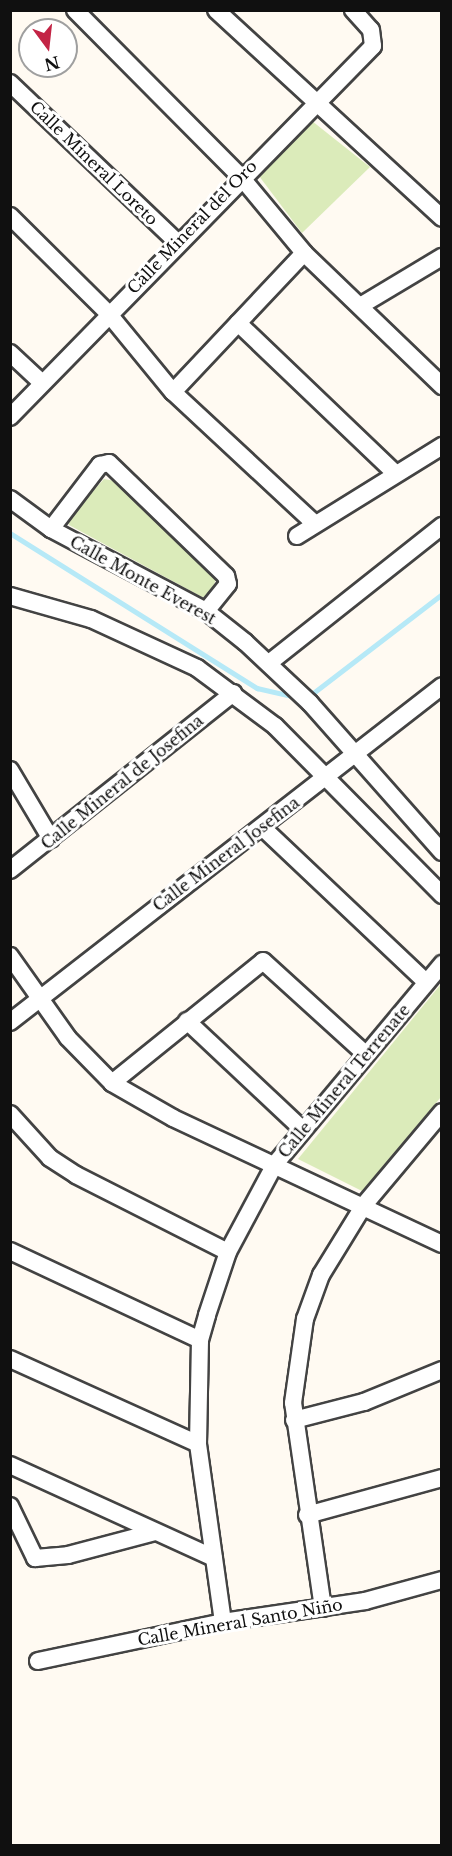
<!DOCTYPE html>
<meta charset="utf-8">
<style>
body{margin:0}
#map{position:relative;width:452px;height:1856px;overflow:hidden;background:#fffaf2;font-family:"Libre Baskerville",serif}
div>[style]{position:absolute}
.green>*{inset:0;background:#dbebba}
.stream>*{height:4.5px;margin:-2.25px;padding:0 2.25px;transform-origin:2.25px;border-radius:2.25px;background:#b6e9f7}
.roads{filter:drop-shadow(2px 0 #434343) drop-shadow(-2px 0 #434343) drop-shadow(0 2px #434343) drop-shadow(0 -2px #434343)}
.minor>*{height:16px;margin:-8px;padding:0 8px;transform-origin:8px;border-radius:8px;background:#fff}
span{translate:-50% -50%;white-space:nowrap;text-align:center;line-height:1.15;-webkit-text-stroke:6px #fff;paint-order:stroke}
.street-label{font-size:16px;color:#101010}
.frame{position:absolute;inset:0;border:12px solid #101010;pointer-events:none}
.north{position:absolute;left:18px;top:18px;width:60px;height:60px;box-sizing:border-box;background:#fff;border:2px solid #9f9f9f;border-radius:50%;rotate:165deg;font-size:16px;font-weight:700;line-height:24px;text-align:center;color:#101010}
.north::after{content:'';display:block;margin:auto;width:21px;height:27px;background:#c32445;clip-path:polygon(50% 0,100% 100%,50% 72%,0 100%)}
</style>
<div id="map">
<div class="green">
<div style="clip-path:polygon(312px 121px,370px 167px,302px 233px,259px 176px)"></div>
<div style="clip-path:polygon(104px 479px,115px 481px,216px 578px,211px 596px,202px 597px,69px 525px,68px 519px)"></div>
<div style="clip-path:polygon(441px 984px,441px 1097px,362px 1191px,298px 1159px)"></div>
</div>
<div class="stream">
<div style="left:10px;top:533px;width:292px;rotate:32.1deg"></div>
<div style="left:257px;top:688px;width:39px;rotate:13deg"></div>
<div style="left:308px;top:697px;width:169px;rotate:-37.5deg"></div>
</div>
<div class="roads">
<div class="minor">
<div style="left:75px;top:10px;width:235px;rotate:45.2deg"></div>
<div style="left:241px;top:177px;width:99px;rotate:50.3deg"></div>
<div style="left:304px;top:253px;width:192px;rotate:43.9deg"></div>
<div style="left:216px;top:10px;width:307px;rotate:42.6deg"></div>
<div style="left:10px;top:83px;width:232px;rotate:43.6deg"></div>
<div style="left:10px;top:216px;width:138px;rotate:44.7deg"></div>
<div style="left:108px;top:313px;width:102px;rotate:50.6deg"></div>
<div style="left:173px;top:392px;width:192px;rotate:42.9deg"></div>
<div style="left:360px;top:306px;width:96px;rotate:-30.9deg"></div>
<div style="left:238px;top:323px;width:216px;rotate:43.7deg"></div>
<div style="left:10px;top:353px;width:42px;rotate:43.1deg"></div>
<div style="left:173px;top:392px;width:191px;rotate:-46.7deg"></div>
<div style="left:10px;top:417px;width:519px;rotate:-45.62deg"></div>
<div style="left:373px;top:46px;width:16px;rotate:-97deg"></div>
<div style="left:371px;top:30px;width:27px;rotate:-132deg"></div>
<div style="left:10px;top:499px;width:51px;rotate:36.2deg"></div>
<div style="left:51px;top:529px;width:175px;rotate:27.9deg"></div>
<div style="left:206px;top:611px;width:50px;rotate:38.5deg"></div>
<div style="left:245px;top:642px;width:89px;rotate:43.2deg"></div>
<div style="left:310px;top:703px;width:199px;rotate:48.5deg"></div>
<div style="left:51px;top:529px;width:81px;rotate:-52.6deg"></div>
<div style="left:100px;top:465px;width:9px;rotate:-13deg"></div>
<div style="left:109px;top:463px;width:163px;rotate:44deg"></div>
<div style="left:226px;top:576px;width:8px;rotate:76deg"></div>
<div style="left:228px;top:584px;width:35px;rotate:129deg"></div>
<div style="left:297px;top:536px;width:171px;rotate:-31.8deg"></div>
<div style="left:10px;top:596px;width:84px;rotate:15.9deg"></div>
<div style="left:91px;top:619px;width:117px;rotate:24.8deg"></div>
<div style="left:197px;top:668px;width:97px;rotate:36.6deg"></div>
<div style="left:275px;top:726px;width:238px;rotate:45.3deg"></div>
<div style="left:269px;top:663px;width:221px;rotate:-38.4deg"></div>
<div style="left:10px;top:770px;width:80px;rotate:59.3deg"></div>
<div style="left:262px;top:827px;width:226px;rotate:43.4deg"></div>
<div style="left:10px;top:870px;width:285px;rotate:-38.4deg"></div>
<div style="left:10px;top:956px;width:100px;rotate:54.7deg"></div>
<div style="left:68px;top:1038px;width:63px;rotate:45.6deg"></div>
<div style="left:112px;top:1083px;width:70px;rotate:29.8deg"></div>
<div style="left:173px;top:1118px;width:297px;rotate:25.1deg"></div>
<div style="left:187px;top:1021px;width:156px;rotate:43.2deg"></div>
<div style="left:10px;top:1022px;width:547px;rotate:-37.87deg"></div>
<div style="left:112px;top:1083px;width:194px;rotate:-38.9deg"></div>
<div style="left:263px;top:961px;width:137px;rotate:42.3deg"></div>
<div style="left:10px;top:1114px;width:59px;rotate:47.7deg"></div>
<div style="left:50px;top:1158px;width:31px;rotate:33deg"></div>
<div style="left:76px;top:1175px;width:170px;rotate:26.9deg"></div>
<div style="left:10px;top:1251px;width:210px;rotate:25.1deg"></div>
<div style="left:10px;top:1359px;width:206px;rotate:24.3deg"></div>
<div style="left:294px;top:1420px;width:72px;rotate:-14.4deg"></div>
<div style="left:364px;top:1402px;width:84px;rotate:-22.3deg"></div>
<div style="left:10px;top:1465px;width:224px;rotate:24.5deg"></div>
<div style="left:10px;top:1506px;width:58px;rotate:64.3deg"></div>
<div style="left:35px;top:1558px;width:33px;rotate:-5deg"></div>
<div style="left:68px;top:1555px;width:90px;rotate:-14.8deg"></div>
<div style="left:307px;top:1515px;width:140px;rotate:-15.3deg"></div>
<div style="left:323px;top:1608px;width:207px;rotate:-98.3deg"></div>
<div style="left:293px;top:1403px;width:85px;rotate:-81.9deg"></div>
<div style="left:305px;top:1319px;width:47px;rotate:-70deg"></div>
<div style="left:321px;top:1275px;width:82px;rotate:-58.4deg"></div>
<div style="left:364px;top:1205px;width:121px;rotate:-50deg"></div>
<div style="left:223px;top:1622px;width:180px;rotate:-98deg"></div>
<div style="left:198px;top:1444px;width:104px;rotate:-88.9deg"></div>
<div style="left:200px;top:1340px;width:26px;rotate:-74deg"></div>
<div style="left:207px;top:1315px;width:66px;rotate:-71.6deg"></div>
<div style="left:228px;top:1252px;width:100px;rotate:-61.9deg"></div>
<div style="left:275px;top:1164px;width:261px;rotate:-50.1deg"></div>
<div style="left:38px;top:1661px;width:189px;rotate:-11.9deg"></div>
<div style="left:223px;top:1622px;width:144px;rotate:-8.4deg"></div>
<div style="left:365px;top:1601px;width:80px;rotate:-15.3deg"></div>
</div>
</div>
<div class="street-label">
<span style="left:94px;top:163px;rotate:44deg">Calle Mineral Loreto</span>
<span style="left:192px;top:227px;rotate:-46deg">Calle Mineral del Oro</span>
<span style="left:143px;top:580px;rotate:29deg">Calle Monte Everest</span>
<span style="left:122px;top:782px;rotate:-39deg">Calle Mineral de Josefina</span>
<span style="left:226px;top:854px;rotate:-37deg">Calle Mineral Josefina</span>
<span style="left:344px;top:1081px;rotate:-50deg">Calle Mineral Terrenate</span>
<span style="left:240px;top:1622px;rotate:-10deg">Calle Mineral Santo Niño</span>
</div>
<div class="frame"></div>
<div class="north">N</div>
</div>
